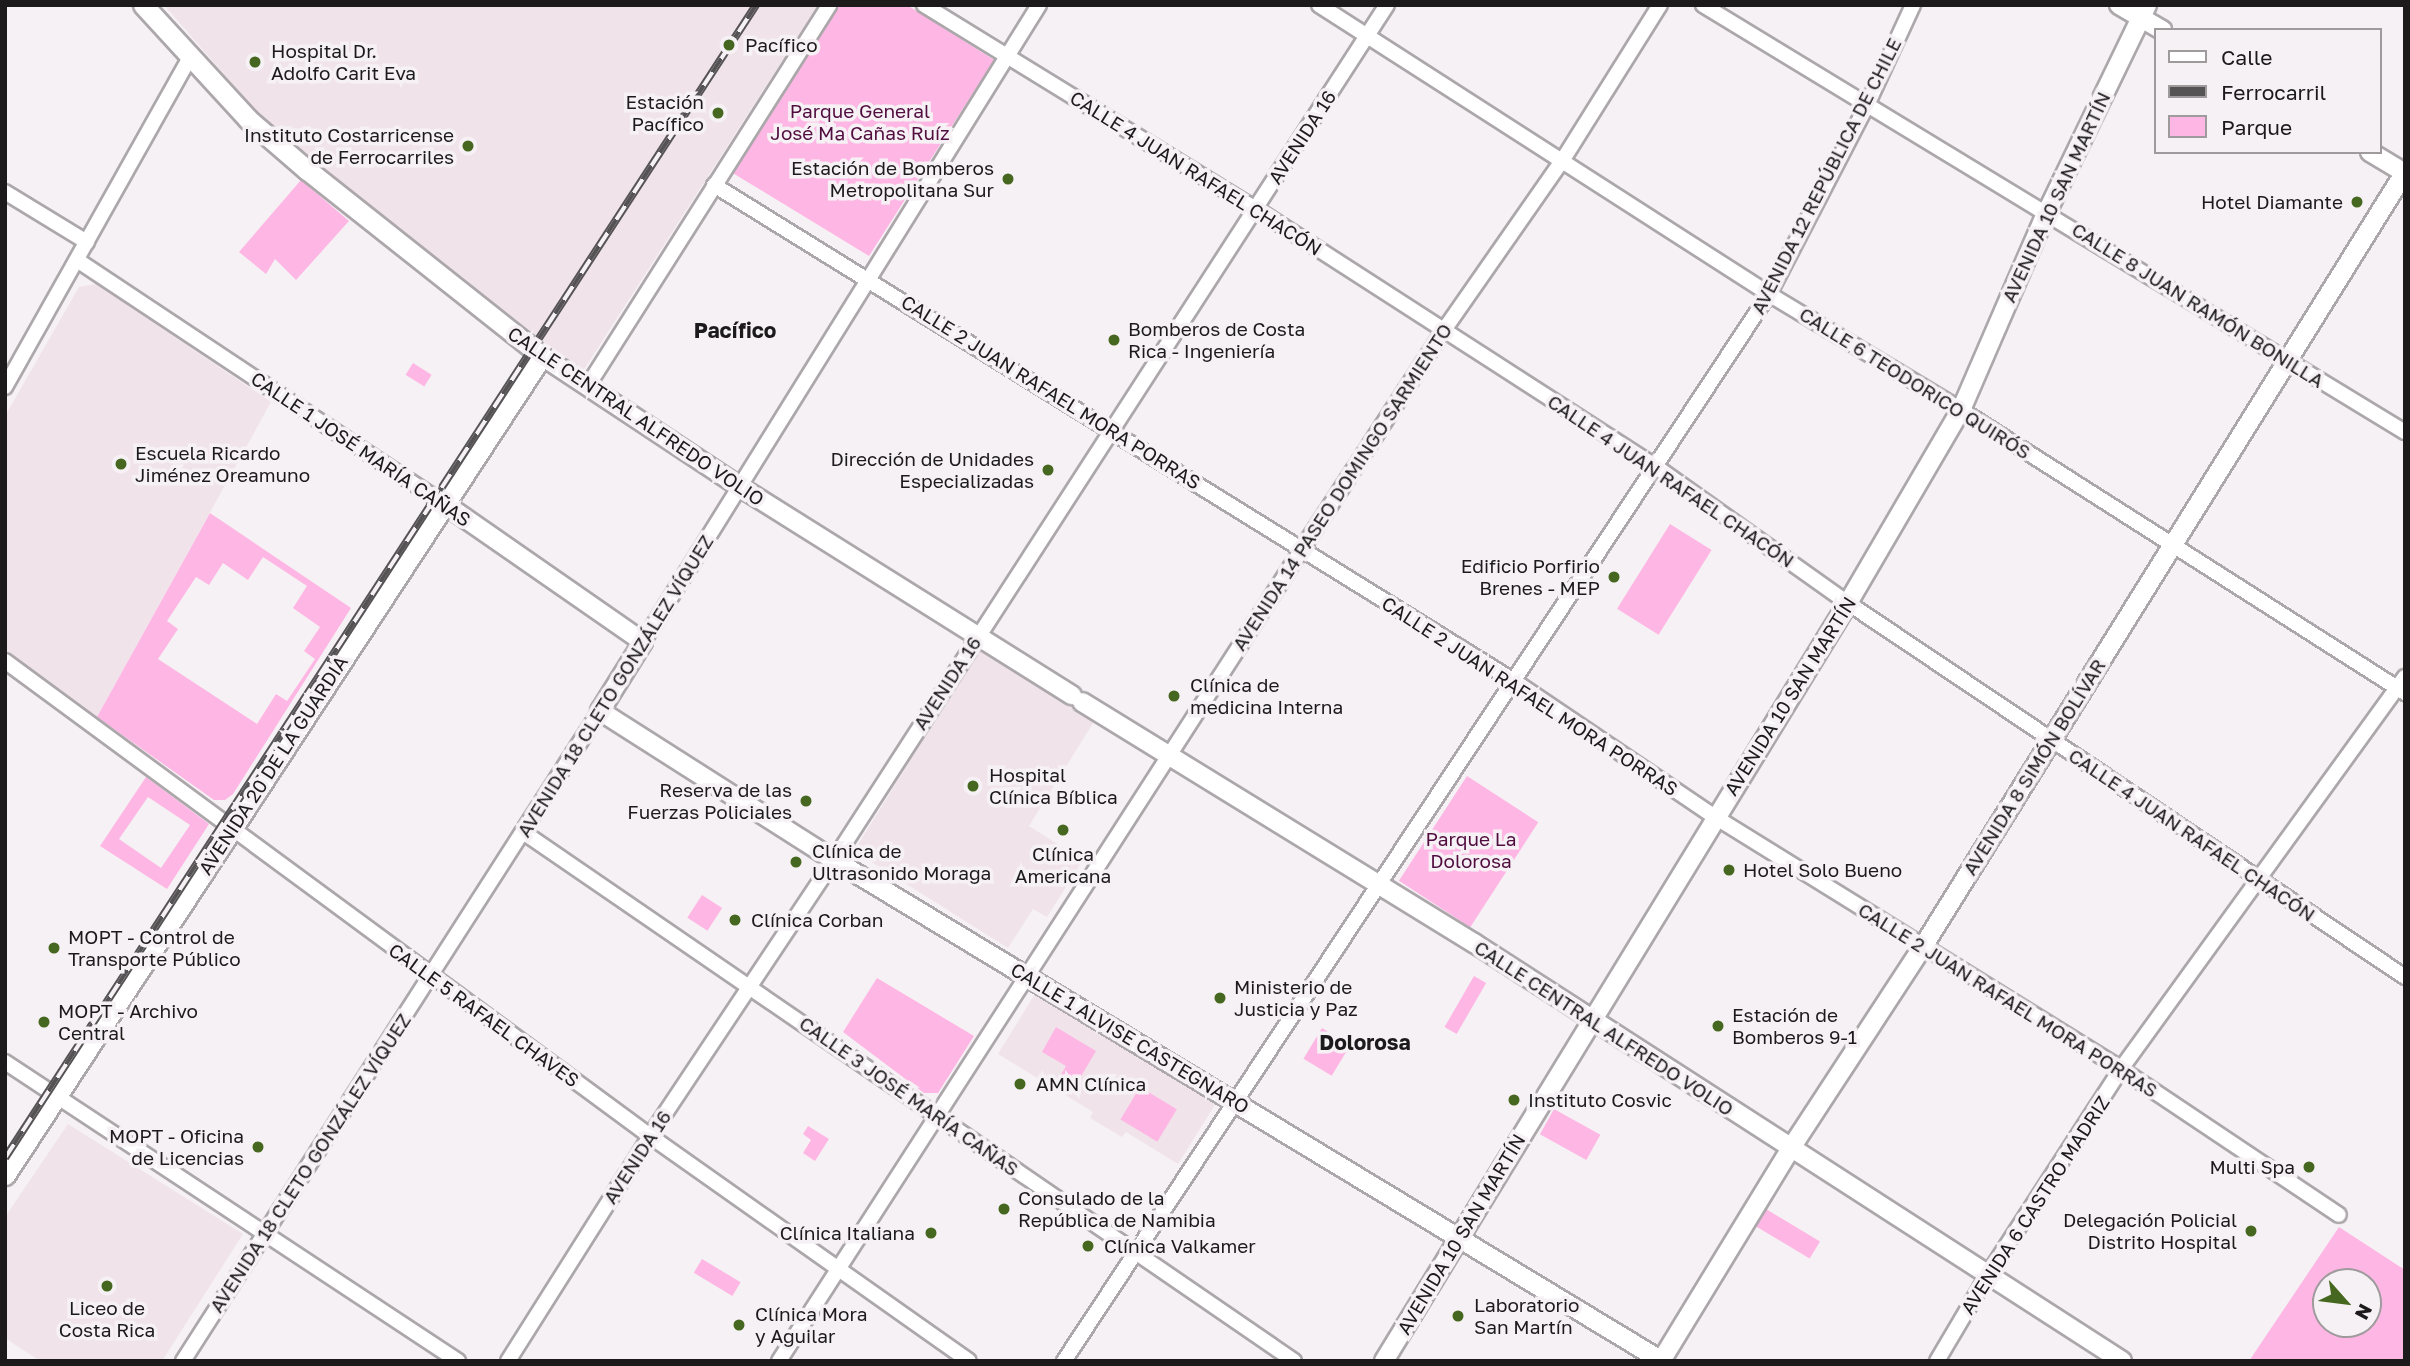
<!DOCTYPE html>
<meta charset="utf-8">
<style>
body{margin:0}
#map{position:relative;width:2410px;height:1366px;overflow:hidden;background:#f6f1f4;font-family:"Golos Text",sans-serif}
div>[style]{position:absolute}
.built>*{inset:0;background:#f0e3ea}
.green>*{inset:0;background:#feb7e4;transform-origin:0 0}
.roads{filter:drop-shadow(2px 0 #aca7aa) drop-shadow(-2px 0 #aca7aa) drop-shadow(0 2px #aca7aa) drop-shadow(0 -2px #aca7aa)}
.minor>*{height:14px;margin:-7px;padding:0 7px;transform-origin:7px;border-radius:7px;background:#fff}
.tertiary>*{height:18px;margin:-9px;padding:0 9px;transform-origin:9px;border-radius:9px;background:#fff}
.secondary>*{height:19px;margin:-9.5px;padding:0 9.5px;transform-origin:9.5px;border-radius:9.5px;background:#fff}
.rail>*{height:8px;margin-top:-4px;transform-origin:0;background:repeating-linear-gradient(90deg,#f6f1f4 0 16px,#565355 0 32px);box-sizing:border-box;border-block:2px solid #565355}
.dots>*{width:19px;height:19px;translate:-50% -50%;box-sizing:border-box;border:4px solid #f6f1f4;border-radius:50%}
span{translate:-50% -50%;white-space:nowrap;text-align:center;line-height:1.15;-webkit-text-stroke:7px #f6f1f4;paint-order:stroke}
.poi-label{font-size:19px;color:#1c1a1b}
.left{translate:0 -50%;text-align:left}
.right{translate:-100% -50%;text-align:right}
.park-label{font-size:19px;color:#510d3f}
.street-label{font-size:19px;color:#1c1a1b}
.neighbourhood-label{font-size:21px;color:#1c1a1b;font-weight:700}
.frame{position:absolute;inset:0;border:7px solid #1c1a1b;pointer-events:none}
.legend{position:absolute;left:2154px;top:28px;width:228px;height:126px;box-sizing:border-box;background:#f6f1f4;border:2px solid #9f9b9d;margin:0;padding:9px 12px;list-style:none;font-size:21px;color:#1c1a1b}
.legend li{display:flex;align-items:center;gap:14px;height:35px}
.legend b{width:35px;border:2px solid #9f9b9d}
.north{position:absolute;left:2312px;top:1268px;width:70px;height:70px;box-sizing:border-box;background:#f6f1f4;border:2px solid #9f9b9d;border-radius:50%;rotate:118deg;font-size:19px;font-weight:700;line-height:28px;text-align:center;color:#1c1a1b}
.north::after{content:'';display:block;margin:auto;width:24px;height:32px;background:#45671f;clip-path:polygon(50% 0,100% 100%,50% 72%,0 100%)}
</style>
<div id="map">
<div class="built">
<div style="clip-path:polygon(164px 5px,818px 5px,583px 371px,347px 190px,262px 118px)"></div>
<div style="clip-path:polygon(96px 284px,271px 402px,97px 717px,5px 652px,5px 416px,79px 287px)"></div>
<div style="clip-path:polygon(980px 648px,1095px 720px,1029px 826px,1083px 860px,1047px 917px,1033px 909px,1008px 948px,854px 851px)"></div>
<div style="clip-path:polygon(1038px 989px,1218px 1100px,1178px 1164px,1126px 1132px,1122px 1137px,1090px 1118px,1093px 1112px,998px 1054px)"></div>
<div style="clip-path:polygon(68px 1124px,243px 1234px,162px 1361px,40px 1361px,5px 1338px,5px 1217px)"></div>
</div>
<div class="green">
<div style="clip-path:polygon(839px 5px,907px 5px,994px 60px,869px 256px,731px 172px)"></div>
<div style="clip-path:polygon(301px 180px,349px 221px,296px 280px,275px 259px,266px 274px,239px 252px)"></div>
<div style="left:413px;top:363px;width:22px;height:14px;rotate:32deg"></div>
<div style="clip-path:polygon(evenodd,210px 513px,351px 608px,233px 794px,225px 800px,214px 800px,97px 717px,210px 513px,263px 557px,307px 586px,293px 608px,320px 627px,304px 651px,315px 659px,287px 701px,276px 694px,257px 724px,158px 659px,178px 629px,167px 621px,196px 577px,209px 585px,223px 563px,248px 580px,263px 557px)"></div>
<div style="left:1670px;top:524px;width:49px;height:100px;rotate:32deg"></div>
<div style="left:1467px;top:776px;width:85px;height:125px;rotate:33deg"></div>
<div style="clip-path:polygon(evenodd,146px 777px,209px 824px,167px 889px,100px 846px,146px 777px,148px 797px,190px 825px,161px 868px,119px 839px,148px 797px)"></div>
<div style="left:702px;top:895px;width:24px;height:27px;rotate:33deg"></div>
<div style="left:1474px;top:976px;width:14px;height:59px;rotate:30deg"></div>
<div style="clip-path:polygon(877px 978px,974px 1036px,938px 1093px,924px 1093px,843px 1032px)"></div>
<div style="clip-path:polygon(1056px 1027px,1096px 1051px,1070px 1095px,1055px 1085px,1066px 1066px,1042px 1052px)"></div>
<div style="left:1322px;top:1028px;width:33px;height:36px;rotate:31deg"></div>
<div style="left:1140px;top:1087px;width:43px;height:38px;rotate:31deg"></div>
<div style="left:1554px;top:1109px;width:53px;height:29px;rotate:29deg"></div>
<div style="clip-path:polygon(808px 1126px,829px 1139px,815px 1161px,803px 1153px,811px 1140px,803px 1134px)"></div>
<div style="left:1766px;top:1209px;width:63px;height:20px;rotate:31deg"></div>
<div style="clip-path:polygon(evenodd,2339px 1227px,2405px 1270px,2405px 1361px,2249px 1361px,2339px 1227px,2326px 1282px,2368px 1282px,2368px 1324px,2326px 1324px,2326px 1282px)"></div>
<div style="left:702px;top:1259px;width:45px;height:16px;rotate:31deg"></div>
</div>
<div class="roads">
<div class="minor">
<div style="left:924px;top:5px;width:390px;rotate:31.6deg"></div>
<div style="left:1256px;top:209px;width:475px;rotate:32.8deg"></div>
<div style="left:1655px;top:466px;width:237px;rotate:35.4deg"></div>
<div style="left:1848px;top:603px;width:671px;rotate:33.88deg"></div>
<div style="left:1319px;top:5px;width:535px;rotate:32.71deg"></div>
<div style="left:1769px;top:294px;width:224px;rotate:31.1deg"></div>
<div style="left:1961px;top:410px;width:527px;rotate:32.51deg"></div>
<div style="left:1703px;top:5px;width:822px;rotate:31.31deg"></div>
<div style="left:714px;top:185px;width:941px;rotate:31.8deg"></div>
<div style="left:1514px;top:681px;width:243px;rotate:34.1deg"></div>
<div style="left:1715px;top:817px;width:478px;rotate:31.8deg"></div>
<div style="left:2121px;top:1069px;width:262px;rotate:33.8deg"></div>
<div style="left:5px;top:192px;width:96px;rotate:31.4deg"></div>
<div style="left:77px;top:260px;width:443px;rotate:33.6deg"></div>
<div style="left:5px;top:387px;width:377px;rotate:-60.7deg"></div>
<div style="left:587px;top:387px;width:452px;rotate:-57.6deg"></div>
<div style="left:643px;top:642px;width:750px;rotate:-58.13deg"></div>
<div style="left:5px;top:661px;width:801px;rotate:36.37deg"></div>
<div style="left:650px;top:1136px;width:390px;rotate:35.2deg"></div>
<div style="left:523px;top:832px;width:935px;rotate:34.45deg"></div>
<div style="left:5px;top:1062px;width:543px;rotate:33.43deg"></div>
<div style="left:183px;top:1361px;width:772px;rotate:-57.32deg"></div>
<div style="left:508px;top:1361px;width:266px;rotate:-57.7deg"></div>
<div style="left:650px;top:1136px;width:332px;rotate:-56.3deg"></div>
<div style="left:834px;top:860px;width:1018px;rotate:-57.11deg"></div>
<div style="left:779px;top:1361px;width:966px;rotate:-57.21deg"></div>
<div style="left:1302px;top:549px;width:261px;rotate:-57deg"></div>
<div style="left:1444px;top:330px;width:206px;rotate:-55.1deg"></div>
<div style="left:1562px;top:161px;width:184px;rotate:-57.9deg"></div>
<div style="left:1064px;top:1361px;width:1279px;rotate:-56.55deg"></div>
<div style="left:1769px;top:294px;width:213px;rotate:-62.6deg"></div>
<div style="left:1867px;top:105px;width:110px;rotate:-65.3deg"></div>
<div style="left:1937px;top:1361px;width:102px;rotate:-59.4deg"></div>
<div style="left:1989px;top:1273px;width:243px;rotate:-57.1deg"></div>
<div style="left:2121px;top:1069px;width:484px;rotate:-54.1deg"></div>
</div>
<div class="tertiary">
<div style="left:2119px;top:5px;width:50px;rotate:30.2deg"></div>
<div style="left:2370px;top:152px;width:41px;rotate:31deg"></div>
<div style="left:542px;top:356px;width:237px;rotate:33.5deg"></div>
<div style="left:740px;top:487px;width:392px;rotate:32.1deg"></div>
<div style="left:446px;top:505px;width:240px;rotate:34.8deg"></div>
<div style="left:643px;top:642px;width:81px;rotate:121.9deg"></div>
<div style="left:600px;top:711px;width:277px;rotate:32.5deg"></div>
<div style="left:834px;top:860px;width:968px;rotate:31.18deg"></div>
<div style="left:1082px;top:702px;width:460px;rotate:31.6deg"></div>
<div style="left:1474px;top:943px;width:771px;rotate:32.82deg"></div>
<div style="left:1384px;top:1361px;width:889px;rotate:-58.53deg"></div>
<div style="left:1848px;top:603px;width:224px;rotate:-59.7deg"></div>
<div style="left:1961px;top:410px;width:214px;rotate:-66.6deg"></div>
<div style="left:2046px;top:214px;width:232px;rotate:-64.2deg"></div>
<div style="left:1661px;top:1361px;width:250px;rotate:-58.6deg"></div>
<div style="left:1791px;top:1148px;width:243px;rotate:-56.8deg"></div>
<div style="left:1924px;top:945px;width:910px;rotate:-58.11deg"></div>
</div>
<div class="secondary">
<div style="left:5px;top:1175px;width:979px;rotate:-56.75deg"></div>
<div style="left:542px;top:356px;width:300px;rotate:-141.6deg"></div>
<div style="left:307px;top:170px;width:78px;rotate:-139.2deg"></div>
<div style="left:248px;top:119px;width:155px;rotate:-132.6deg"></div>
</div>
</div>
<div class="rail">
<div style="left:5px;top:1158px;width:1376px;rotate:-56.92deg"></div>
</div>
<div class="dots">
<div style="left:729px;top:45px;background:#45671f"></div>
<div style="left:255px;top:62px;background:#45671f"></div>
<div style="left:718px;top:113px;background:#45671f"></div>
<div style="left:468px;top:146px;background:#45671f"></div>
<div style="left:1008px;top:179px;background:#45671f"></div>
<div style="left:2357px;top:202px;background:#45671f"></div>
<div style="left:1114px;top:340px;background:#45671f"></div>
<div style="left:121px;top:464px;background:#45671f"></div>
<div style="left:1048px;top:470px;background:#45671f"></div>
<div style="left:1614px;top:577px;background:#45671f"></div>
<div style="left:1174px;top:696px;background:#45671f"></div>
<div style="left:973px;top:786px;background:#45671f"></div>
<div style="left:806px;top:801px;background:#45671f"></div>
<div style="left:1063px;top:830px;background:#45671f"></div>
<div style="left:796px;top:862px;background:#45671f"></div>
<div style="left:1729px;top:870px;background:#45671f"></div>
<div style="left:735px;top:920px;background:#45671f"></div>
<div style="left:54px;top:948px;background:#45671f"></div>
<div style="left:1220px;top:998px;background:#45671f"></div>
<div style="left:44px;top:1022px;background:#45671f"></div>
<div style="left:1718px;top:1026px;background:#45671f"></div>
<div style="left:1020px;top:1084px;background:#45671f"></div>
<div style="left:1514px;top:1100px;background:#45671f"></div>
<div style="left:258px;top:1147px;background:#45671f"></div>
<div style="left:2309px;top:1167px;background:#45671f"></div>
<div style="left:1004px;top:1209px;background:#45671f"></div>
<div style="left:2251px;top:1231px;background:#45671f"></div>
<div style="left:931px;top:1233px;background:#45671f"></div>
<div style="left:1088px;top:1246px;background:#45671f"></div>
<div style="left:107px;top:1286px;background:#45671f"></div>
<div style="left:1458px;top:1316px;background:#45671f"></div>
<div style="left:739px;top:1325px;background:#45671f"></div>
</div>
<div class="poi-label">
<span class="left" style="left:745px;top:45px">Pacífico</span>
<span class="left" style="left:271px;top:62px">Hospital Dr.<br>Adolfo Carit Eva</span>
<span class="right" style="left:704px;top:113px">Estación<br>Pacífico</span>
<span class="right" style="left:454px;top:146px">Instituto Costarricense<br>de Ferrocarriles</span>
<span class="right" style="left:994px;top:179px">Estación de Bomberos<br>Metropolitana Sur</span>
<span class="right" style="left:2343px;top:202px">Hotel Diamante</span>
<span class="left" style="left:1128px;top:340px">Bomberos de Costa<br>Rica - Ingeniería</span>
<span class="left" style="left:135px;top:464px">Escuela Ricardo<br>Jiménez Oreamuno</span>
<span class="right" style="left:1034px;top:470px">Dirección de Unidades<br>Especializadas</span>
<span class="right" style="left:1600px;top:577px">Edificio Porfirio<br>Brenes - MEP</span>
<span class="left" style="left:1190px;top:696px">Clínica de<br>medicina Interna</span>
<span class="left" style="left:989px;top:786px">Hospital<br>Clínica Bíblica</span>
<span class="right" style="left:792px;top:801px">Reserva de las<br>Fuerzas Policiales</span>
<span class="left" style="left:812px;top:862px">Clínica de<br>Ultrasonido Moraga</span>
<span style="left:1063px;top:865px">Clínica<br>Americana</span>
<span class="left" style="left:1743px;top:870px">Hotel Solo Bueno</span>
<span class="left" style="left:751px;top:920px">Clínica Corban</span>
<span class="left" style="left:68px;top:948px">MOPT - Control de<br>Transporte Público</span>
<span class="left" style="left:1234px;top:998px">Ministerio de<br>Justicia y Paz</span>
<span class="left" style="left:58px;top:1022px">MOPT - Archivo<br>Central</span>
<span class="left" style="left:1732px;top:1026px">Estación de<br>Bomberos 9-1</span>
<span class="left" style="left:1036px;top:1084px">AMN Clínica</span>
<span class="left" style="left:1528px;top:1100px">Instituto Cosvic</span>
<span class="right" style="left:244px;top:1147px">MOPT - Oficina<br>de Licencias</span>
<span class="right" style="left:2295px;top:1167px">Multi Spa</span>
<span class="left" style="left:1018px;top:1209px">Consulado de la<br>República de Namibia</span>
<span class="right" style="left:2237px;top:1231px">Delegación Policial<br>Distrito Hospital</span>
<span class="right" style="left:915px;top:1233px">Clínica Italiana</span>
<span class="left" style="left:1104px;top:1246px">Clínica Valkamer</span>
<span class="left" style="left:1474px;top:1316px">Laboratorio<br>San Martín</span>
<span style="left:107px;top:1319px">Liceo de<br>Costa Rica</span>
<span class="left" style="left:755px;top:1325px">Clínica Mora<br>y Aguilar</span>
</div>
<div class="park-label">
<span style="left:860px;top:122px">Parque General<br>José Mª Cañas Ruíz</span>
<span style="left:1471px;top:850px">Parque La<br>Dolorosa</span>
</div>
<div class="street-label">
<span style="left:1302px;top:137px;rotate:-57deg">AVENIDA 16</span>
<span style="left:1196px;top:173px;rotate:32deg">CALLE 4 JUAN RAFAEL CHACÓN</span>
<span style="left:1826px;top:176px;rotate:-63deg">AVENIDA 12 REPÚBLICA DE CHILE</span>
<span style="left:2056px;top:197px;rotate:-65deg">AVENIDA 10 SAN MARTÍN</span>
<span style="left:2198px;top:305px;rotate:32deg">CALLE 8 JUAN RAMÓN BONILLA</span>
<span style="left:1915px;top:383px;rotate:32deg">CALLE 6 TEODORICO QUIRÓS</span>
<span style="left:1051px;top:392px;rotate:32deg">CALLE 2 JUAN RAFAEL MORA PORRAS</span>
<span style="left:636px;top:416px;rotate:34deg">CALLE CENTRAL ALFREDO VOLIO</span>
<span style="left:361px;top:449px;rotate:34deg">CALLE 1 JOSÉ MARÍA CAÑAS</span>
<span style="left:1671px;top:481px;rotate:34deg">CALLE 4 JUAN RAFAEL CHACÓN</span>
<span style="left:1342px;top:487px;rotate:-57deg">AVENIDA 14 PASEO DOMINGO SARMIENTO</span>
<span style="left:947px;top:683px;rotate:-57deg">AVENIDA 16</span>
<span style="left:615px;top:686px;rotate:-58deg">AVENIDA 18 CLETO GONZÁLEZ VÍQUEZ</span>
<span style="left:1530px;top:696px;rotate:33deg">CALLE 2 JUAN RAFAEL MORA PORRAS</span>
<span style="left:1790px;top:696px;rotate:-58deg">AVENIDA 10 SAN MARTÍN</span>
<span style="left:273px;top:765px;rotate:-57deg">AVENIDA 20 DE LA GUARDIA</span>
<span style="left:2034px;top:767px;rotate:-58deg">AVENIDA 8 SIMÓN BOLÍVAR</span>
<span style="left:2192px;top:835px;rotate:34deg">CALLE 4 JUAN RAFAEL CHACÓN</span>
<span style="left:2008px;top:1000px;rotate:32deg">CALLE 2 JUAN RAFAEL MORA PORRAS</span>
<span style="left:484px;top:1015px;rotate:36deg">CALLE 5 RAFAEL CHAVES</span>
<span style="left:1604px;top:1028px;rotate:33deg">CALLE CENTRAL ALFREDO VOLIO</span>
<span style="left:1130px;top:1038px;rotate:31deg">CALLE 1 ALVISE CASTEGNARO</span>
<span style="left:909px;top:1096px;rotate:35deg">CALLE 3 JOSÉ MARÍA CAÑAS</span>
<span style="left:637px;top:1157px;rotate:-57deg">AVENIDA 16</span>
<span style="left:310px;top:1163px;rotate:-57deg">AVENIDA 18 CLETO GONZÁLEZ VÍQUEZ</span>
<span style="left:2035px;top:1205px;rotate:-57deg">AVENIDA 6 CASTRO MADRIZ</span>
<span style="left:1461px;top:1234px;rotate:-59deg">AVENIDA 10 SAN MARTÍN</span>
</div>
<div class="neighbourhood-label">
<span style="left:735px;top:330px">Pacífico</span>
<span style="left:1365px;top:1042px">Dolorosa</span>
</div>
<div class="frame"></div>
<ul class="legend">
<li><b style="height:9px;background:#fff"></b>Calle</li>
<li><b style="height:9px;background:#565355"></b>Ferrocarril</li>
<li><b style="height:19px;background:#feb7e4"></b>Parque</li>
</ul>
<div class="north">N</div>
</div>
